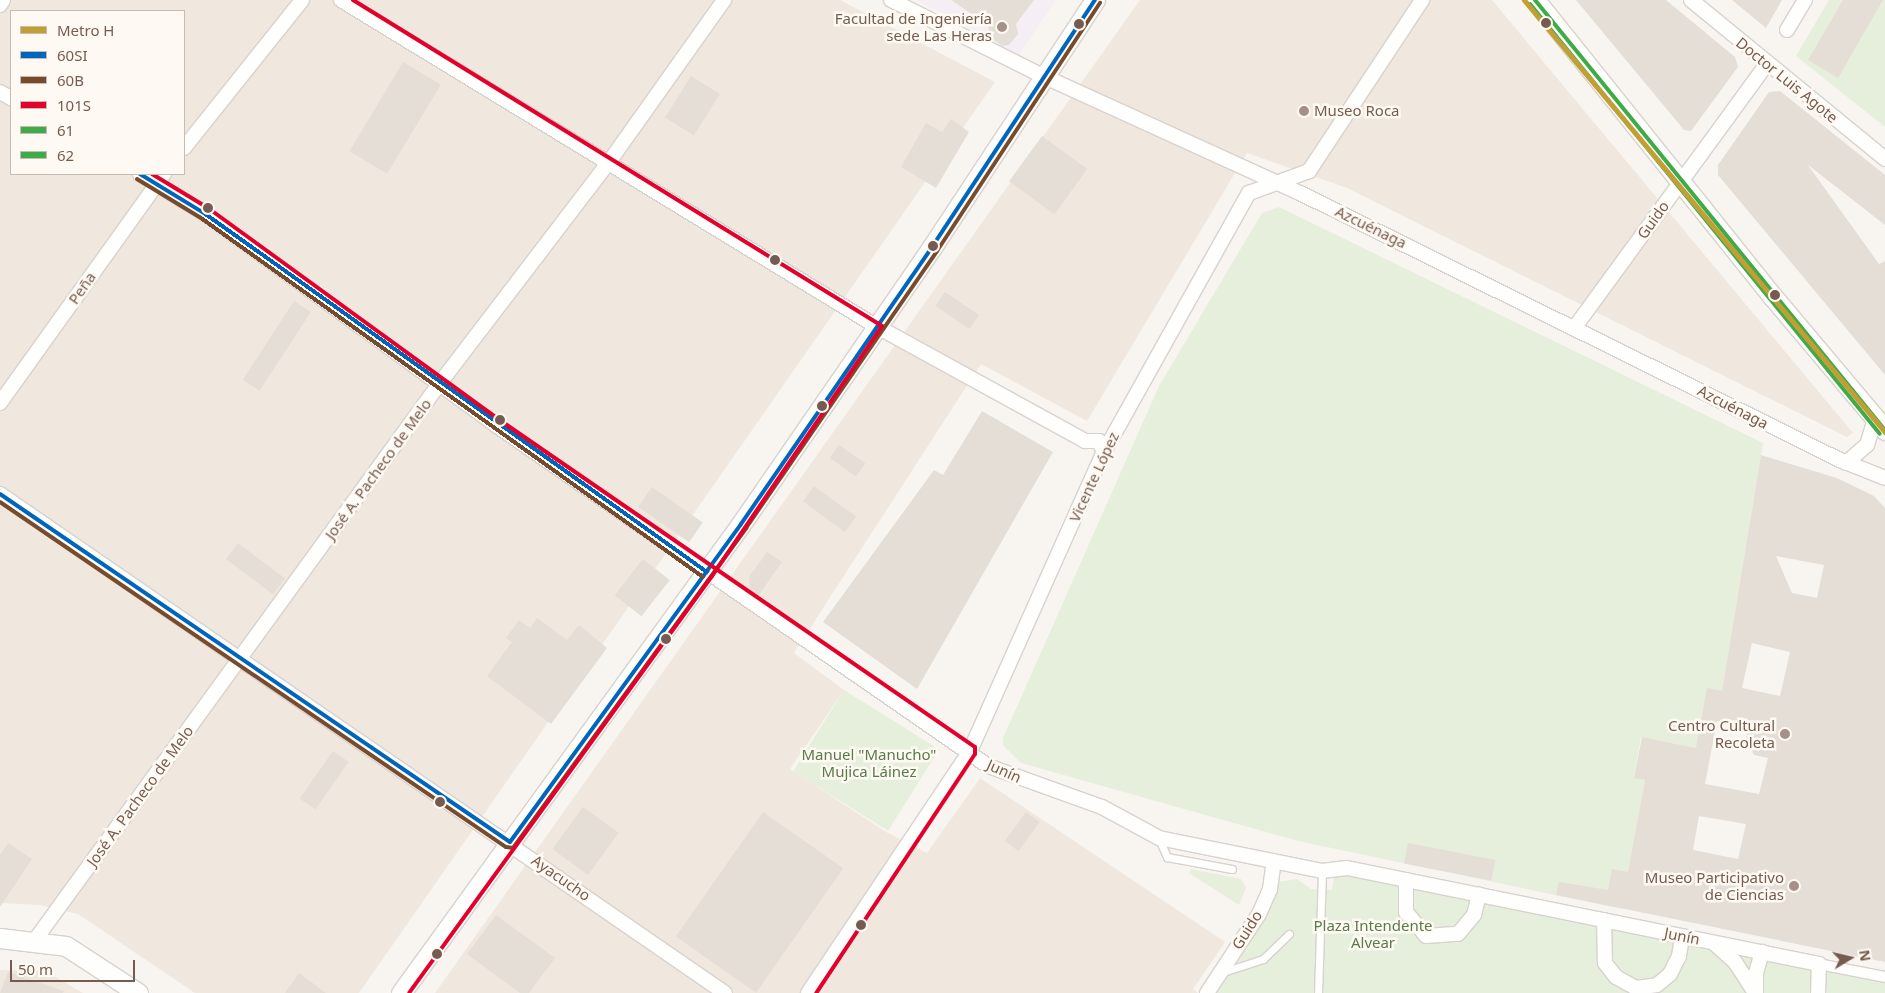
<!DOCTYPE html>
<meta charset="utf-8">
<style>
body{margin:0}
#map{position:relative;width:1885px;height:993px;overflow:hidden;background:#f8f5f0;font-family:"Noto Sans",sans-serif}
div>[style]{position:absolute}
.residential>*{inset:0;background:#f0e7de}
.education>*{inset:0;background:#f5eef5}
.green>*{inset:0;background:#e6eedc;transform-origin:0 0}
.building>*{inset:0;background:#e5ded7;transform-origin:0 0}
.roads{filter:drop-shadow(1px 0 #d8d2ce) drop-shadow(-1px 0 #d8d2ce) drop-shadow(0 1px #d8d2ce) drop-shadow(0 -1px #d8d2ce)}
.service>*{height:7px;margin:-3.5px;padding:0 3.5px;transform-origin:3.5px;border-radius:3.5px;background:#fefefd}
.pedestrian>*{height:10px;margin:-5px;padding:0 5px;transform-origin:5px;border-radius:5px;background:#fefefd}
.minor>*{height:14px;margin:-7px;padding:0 7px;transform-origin:7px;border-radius:7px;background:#fefefd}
.secondary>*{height:19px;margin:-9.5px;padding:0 9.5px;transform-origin:9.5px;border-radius:9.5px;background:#fefefd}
.bus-1>*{height:4px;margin:-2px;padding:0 2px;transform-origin:2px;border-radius:2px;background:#0065bd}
.bus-2>*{height:4px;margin:-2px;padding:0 2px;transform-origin:2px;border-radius:2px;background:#7a4b2a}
.bus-3>*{height:4px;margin:-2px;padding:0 2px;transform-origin:2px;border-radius:2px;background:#e4002b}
.bus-4>*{height:4px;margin:-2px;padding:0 2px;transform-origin:2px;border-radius:2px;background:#3fab48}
.bus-5>*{height:4px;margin:-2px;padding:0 2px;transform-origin:2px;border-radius:2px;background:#3fab48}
.metro-1>*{height:5px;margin:-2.5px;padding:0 2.5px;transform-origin:2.5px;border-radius:2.5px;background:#c29f34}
.dots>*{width:14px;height:14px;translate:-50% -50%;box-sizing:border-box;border:2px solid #fefaf3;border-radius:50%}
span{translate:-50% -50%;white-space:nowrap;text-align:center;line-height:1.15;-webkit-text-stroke:5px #fefaf3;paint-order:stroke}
.poi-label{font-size:15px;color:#765c50}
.right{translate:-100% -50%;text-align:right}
.left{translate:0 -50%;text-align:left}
.street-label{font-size:15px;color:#765c50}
.park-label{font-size:15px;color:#597b48}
.legend{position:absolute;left:10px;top:10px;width:175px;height:165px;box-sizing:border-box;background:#fefaf3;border:1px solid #c8bbb2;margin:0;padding:6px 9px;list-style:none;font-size:15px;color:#765c50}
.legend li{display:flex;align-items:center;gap:10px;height:25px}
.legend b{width:25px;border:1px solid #c8bbb2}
.north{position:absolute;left:1825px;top:933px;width:50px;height:50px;-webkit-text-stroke:4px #fefaf3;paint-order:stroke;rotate:81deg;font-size:14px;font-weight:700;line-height:20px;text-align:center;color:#765c50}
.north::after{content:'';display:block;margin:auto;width:18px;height:22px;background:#765c50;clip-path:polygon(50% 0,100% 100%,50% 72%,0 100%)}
.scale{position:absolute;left:10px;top:960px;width:125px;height:22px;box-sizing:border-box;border:2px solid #765c50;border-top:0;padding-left:6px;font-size:15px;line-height:18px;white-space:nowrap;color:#765c50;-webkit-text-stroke:4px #fefaf3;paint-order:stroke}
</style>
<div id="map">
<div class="residential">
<div style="clip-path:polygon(evenodd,0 0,840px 0,995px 82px,359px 993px,195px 993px,78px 914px,40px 905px,0 903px,0 0,11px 11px,184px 11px,184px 174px,11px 174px,11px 11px)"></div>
<div style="clip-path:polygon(1140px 0,1492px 0,1853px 433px,1847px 437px,1347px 188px,1247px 153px,1087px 421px,981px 364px,794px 653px,844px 690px,790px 769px,886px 832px,927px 853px,980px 778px,1225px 942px,1193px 989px,1198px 993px,435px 993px)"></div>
<div style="clip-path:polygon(0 970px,45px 971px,83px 993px,0 993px)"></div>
</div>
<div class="education">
<div style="clip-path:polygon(916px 0,1056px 0,1019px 55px)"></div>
</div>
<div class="green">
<div style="clip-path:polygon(1829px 0,1885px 0,1885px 127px,1796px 56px)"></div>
<div style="clip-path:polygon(1279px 207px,1763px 443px,1722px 691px,1696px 748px,1641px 737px,1634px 777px,1645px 780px,1622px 909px,1298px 841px,1021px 763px,1003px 745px,1003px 738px,1159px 386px,1262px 213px)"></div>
<div style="left:844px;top:690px;width:112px;height:96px;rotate:32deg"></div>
<div style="clip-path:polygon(1191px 869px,1241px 879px,1246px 888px,1239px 905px,1189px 873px)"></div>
<div style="clip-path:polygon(1335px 870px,1885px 977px,1885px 993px,1213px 993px,1262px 922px,1278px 882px,1297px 879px,1311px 889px,1332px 890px)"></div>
</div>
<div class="building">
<div style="clip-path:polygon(951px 0,1034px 0,1016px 24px,1018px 34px,1009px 45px,1002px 46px,990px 37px,988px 25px)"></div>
<div style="clip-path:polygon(1576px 0,1666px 0,1735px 57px,1738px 67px,1691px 131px,1684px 130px)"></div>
<div style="clip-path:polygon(1732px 0,1782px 0,1766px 28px)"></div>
<div style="clip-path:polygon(1843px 0,1883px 0,1838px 78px,1808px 60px)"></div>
<div style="left:403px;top:62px;width:44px;height:104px;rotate:31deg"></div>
<div style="left:691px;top:76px;width:34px;height:49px;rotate:32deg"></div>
<div style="clip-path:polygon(1780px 91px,1885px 175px,1885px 225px,1808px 165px,1879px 264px,1885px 261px,1885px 375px,1718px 175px,1718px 165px,1769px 92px)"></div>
<div style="clip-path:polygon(951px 119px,969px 132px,936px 188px,901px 167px,926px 123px,942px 132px)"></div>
<div style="left:1042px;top:136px;width:56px;height:56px;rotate:36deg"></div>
<div style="left:945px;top:292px;width:41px;height:17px;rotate:34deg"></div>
<div style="left:294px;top:301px;width:20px;height:94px;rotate:33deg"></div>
<div style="clip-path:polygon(982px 411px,1053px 452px,917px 689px,823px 622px,934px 470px,943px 475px)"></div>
<div style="left:839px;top:445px;width:32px;height:16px;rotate:35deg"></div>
<div style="clip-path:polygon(evenodd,1761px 455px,1837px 478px,1874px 496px,1885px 508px,1885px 962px,1556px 895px,1559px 882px,1608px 890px,1612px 869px,1628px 872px,1645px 780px,1634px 778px,1642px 737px,1696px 748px,1707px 688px,1722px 691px,1761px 455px,1776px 556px,1824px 565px,1817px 598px,1792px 593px,1776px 556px,1761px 455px,1752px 643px,1790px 652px,1780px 696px,1742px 688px,1752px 643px,1761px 455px,1717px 721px,1748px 728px,1746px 740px,1754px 755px,1768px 758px,1759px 794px,1705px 784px,1717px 721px,1761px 455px,1699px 816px,1746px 824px,1738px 859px,1693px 850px,1699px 816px)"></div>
<div style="left:814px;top:486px;width:52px;height:19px;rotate:36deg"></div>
<div style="left:652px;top:487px;width:62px;height:24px;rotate:35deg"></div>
<div style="left:238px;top:543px;width:59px;height:20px;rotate:37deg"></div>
<div style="clip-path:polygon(767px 552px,782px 562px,758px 596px,750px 591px,749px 577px)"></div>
<div style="left:643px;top:559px;width:34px;height:46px;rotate:38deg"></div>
<div style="clip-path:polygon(537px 618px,567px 640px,579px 625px,607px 648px,551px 724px,487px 676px,512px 642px,506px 638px,519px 620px,530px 628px)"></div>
<div style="left:333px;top:751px;width:19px;height:58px;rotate:35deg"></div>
<div style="left:583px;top:807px;width:44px;height:52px;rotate:36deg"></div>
<div style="left:763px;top:812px;width:98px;height:152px;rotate:35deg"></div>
<div style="left:1026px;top:812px;width:17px;height:36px;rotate:36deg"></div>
<div style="clip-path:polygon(8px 843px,32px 859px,0 907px,0 855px)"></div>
<div style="left:1408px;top:843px;width:89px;height:21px;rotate:11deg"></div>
<div style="clip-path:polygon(496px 915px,555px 958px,529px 993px,520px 993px,467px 954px)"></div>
<div style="clip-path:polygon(8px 972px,64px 991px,63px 993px,0 993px)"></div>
<div style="clip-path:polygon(299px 973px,326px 993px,285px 993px)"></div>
</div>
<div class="roads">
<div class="service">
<div style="left:1159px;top:839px;width:20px;rotate:66deg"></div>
<div style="left:1167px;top:857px;width:66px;rotate:10.5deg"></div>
<div style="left:1223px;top:972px;width:42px;rotate:-18deg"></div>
<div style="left:1263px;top:959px;width:36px;rotate:-44deg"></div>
<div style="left:1318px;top:993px;width:122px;rotate:-88.1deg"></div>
</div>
<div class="pedestrian">
<div style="left:1819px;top:964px;width:67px;rotate:11.1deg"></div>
</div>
<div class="minor">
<div style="left:341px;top:0;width:626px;rotate:31.36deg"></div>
<div style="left:876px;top:326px;width:239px;rotate:28.8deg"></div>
<div style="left:1085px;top:441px;width:14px"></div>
<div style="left:1099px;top:441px;width:12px;rotate:66deg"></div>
<div style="left:891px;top:0;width:170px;rotate:26.6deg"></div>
<div style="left:1043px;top:76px;width:285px;rotate:24.5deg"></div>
<div style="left:1302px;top:194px;width:600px;rotate:26.31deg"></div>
<div style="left:1840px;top:460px;width:48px;rotate:21.8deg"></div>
<div style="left:1691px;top:0;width:251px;rotate:39.3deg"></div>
<div style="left:0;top:5px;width:6px;rotate:-59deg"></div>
<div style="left:1787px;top:30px;width:35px;rotate:-59deg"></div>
<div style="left:0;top:92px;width:13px;rotate:29deg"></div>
<div style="left:184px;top:148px;width:189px;rotate:-51.4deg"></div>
<div style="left:140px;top:174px;width:75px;rotate:31.4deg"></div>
<div style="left:204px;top:213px;width:362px;rotate:36deg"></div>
<div style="left:497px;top:426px;width:597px;rotate:34.7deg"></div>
<div style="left:988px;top:766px;width:121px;rotate:19.8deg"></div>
<div style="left:1102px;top:807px;width:65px;rotate:28.5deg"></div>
<div style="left:1159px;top:838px;width:166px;rotate:11.4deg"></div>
<div style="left:1322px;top:871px;width:25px;rotate:-7deg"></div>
<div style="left:1347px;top:868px;width:482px;rotate:11.5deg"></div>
<div style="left:1819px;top:964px;width:29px;rotate:92deg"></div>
<div style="left:1575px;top:327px;width:326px;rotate:-53.9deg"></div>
<div style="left:0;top:403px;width:282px;rotate:-54.4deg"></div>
<div style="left:1846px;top:463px;width:28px;rotate:-41deg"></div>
<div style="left:1867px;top:445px;width:28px;rotate:-73deg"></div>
<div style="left:0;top:494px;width:880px;rotate:34.54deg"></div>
<div style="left:1406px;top:880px;width:32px;rotate:90deg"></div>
<div style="left:1406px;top:912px;width:31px;rotate:50deg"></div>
<div style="left:1426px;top:936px;width:32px;rotate:-4deg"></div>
<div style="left:1458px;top:934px;width:25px;rotate:-50deg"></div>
<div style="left:1474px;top:915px;width:21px;rotate:-76deg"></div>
<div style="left:1604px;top:920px;width:43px;rotate:88.7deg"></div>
<div style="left:1605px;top:963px;width:18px;rotate:52deg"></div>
<div style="left:1616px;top:977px;width:23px;rotate:29deg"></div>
<div style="left:1636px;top:988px;width:21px;rotate:-8deg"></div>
<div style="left:1657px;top:985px;width:17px;rotate:-40deg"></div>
<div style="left:1670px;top:974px;width:20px;rotate:-63deg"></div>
<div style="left:1679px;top:956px;width:20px;rotate:-81deg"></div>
<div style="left:35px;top:940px;width:689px;rotate:-53.98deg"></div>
<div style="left:440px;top:383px;width:278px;rotate:-52.6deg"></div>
<div style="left:609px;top:162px;width:199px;rotate:-54.6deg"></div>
<div style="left:1715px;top:944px;width:27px;rotate:42deg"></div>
<div style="left:1735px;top:962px;width:37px;rotate:57deg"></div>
<div style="left:808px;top:993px;width:291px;rotate:-56.2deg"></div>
<div style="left:970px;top:751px;width:328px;rotate:-65.9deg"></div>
<div style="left:1104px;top:452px;width:297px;rotate:-60.8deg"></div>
<div style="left:1249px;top:193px;width:64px;rotate:-20.1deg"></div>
<div style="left:1309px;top:171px;width:205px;rotate:-56.5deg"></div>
<div style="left:1207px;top:993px;width:95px;rotate:-56.6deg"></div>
<div style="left:1259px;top:914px;width:27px;rotate:-66deg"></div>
<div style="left:1270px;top:889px;width:28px;rotate:-82deg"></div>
<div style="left:1756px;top:993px;width:20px;rotate:-90deg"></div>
<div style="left:1756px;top:973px;width:22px;rotate:-74deg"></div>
</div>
<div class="secondary">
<div style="left:1535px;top:0;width:381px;rotate:51.3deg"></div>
<div style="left:1773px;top:297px;width:174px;rotate:49.9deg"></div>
<div style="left:0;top:938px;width:66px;rotate:6.9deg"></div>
<div style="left:66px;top:946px;width:86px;rotate:33.1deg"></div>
<div style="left:401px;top:993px;width:579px;rotate:-54.06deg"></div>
<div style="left:741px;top:524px;width:336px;rotate:-55.4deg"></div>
<div style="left:932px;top:247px;width:296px;rotate:-56.6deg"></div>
</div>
</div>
<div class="bus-1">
<div style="left:140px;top:174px;width:75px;rotate:31.4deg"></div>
<div style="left:204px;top:213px;width:618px;rotate:35.52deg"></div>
<div style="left:0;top:494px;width:617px;rotate:34.31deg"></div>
<div style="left:510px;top:842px;width:393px;rotate:-54deg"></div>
<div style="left:741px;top:524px;width:336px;rotate:-55.4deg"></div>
<div style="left:932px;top:247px;width:296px;rotate:-56.6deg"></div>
</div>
<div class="bus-2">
<div style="left:137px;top:179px;width:75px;rotate:31.4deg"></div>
<div style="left:201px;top:218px;width:617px;rotate:35.57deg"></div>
<div style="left:0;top:502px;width:612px;rotate:34.29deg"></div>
<div style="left:506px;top:847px;width:7px;rotate:8deg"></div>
<div style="left:513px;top:848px;width:396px;rotate:-53.9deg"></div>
<div style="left:746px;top:528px;width:336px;rotate:-55.4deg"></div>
<div style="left:937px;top:251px;width:297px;rotate:-56.7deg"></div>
</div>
<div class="bus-3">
<div style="left:353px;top:0;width:621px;rotate:31.64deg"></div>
<div style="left:882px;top:326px;width:302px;rotate:124.2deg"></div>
<div style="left:712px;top:576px;width:515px;rotate:126deg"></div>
<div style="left:152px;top:174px;width:66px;rotate:31.3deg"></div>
<div style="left:208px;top:208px;width:362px;rotate:36deg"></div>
<div style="left:501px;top:421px;width:575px;rotate:34.52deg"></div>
<div style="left:975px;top:747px;width:7px;rotate:90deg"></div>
<div style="left:975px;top:754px;width:287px;rotate:123.6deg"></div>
</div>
<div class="bus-4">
<div style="left:1535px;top:0;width:554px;rotate:50.86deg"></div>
</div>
<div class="bus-5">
<div style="left:1530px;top:4px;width:554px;rotate:50.86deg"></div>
</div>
<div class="metro-1">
<div style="left:1524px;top:0;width:563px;rotate:50.12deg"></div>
</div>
<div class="dots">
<div style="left:1546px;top:23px;background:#765c50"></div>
<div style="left:1079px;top:24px;background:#765c50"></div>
<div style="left:1002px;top:27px;background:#a49288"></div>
<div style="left:1304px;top:111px;background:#a49288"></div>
<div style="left:208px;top:208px;background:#765c50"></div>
<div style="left:933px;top:246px;background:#765c50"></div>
<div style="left:775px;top:260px;background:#765c50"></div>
<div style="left:1775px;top:295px;background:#765c50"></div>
<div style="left:822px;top:406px;background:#765c50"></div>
<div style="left:500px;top:420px;background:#765c50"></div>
<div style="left:666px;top:639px;background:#765c50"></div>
<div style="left:1785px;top:734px;background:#a49288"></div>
<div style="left:440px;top:802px;background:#765c50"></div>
<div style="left:1794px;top:886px;background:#a49288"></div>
<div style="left:861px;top:925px;background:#765c50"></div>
<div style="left:437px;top:954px;background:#765c50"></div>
</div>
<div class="poi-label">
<span class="right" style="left:992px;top:27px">Facultad de Ingeniería<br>sede Las Heras</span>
<span class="left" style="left:1314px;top:111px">Museo Roca</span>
<span class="right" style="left:1775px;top:734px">Centro Cultural<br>Recoleta</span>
<span class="right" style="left:1784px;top:886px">Museo Participativo<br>de Ciencias</span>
</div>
<div class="street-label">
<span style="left:1787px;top:80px;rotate:39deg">Doctor Luis Agote</span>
<span style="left:1653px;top:220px;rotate:-54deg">Guido</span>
<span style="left:1371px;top:227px;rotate:26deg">Azcuénaga</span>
<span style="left:82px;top:288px;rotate:-55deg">Peña</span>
<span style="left:1733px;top:407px;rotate:27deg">Azcuénaga</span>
<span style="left:378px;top:469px;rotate:-54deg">José A. Pacheco de Melo</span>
<span style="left:1094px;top:477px;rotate:-65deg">Vicente López</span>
<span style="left:1004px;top:771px;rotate:24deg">Junín</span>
<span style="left:140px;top:796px;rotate:-54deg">José A. Pacheco de Melo</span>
<span style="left:561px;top:878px;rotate:35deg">Ayacucho</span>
<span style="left:1247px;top:930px;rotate:-58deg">Guido</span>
<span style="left:1682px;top:936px;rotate:11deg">Junín</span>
</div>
<div class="park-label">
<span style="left:869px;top:763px">Manuel "Manucho"<br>Mujica Láinez</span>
<span style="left:1373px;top:934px">Plaza Intendente<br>Alvear</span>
</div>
<ul class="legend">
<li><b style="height:6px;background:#c29f34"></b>Metro H</li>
<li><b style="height:6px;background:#0065bd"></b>60SI</li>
<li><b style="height:6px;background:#7a4b2a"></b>60B</li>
<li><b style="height:6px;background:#e4002b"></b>101S</li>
<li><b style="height:6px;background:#3fab48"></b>61</li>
<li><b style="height:6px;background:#3fab48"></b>62</li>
</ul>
<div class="north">N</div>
<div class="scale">50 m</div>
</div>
